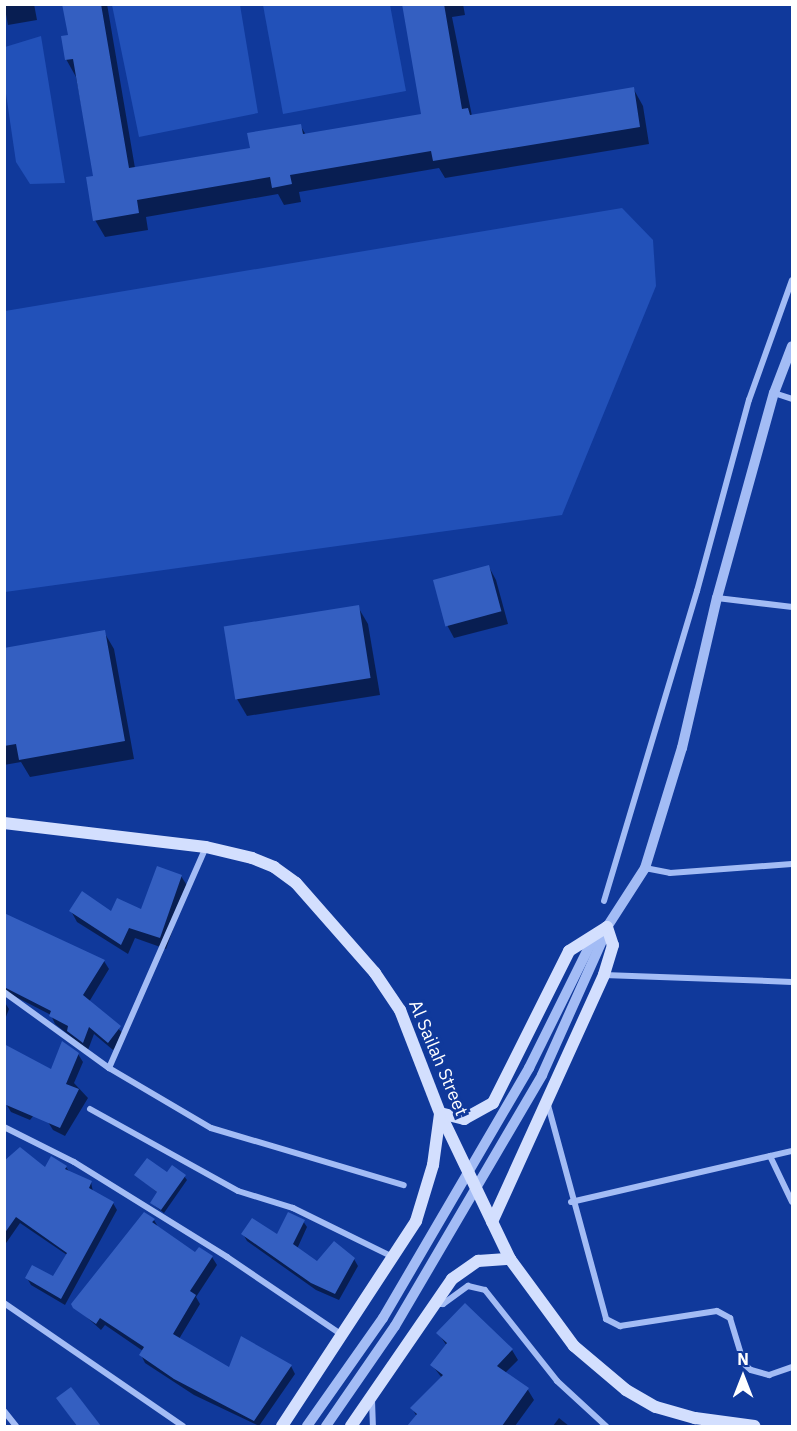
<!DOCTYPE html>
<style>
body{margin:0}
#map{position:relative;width:797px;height:1431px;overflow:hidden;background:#10399b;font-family:"IBM Plex Sans",sans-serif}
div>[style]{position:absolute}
.green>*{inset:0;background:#2251b9}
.shadow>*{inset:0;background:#0007}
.building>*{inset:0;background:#345fc1;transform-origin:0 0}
.minor>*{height:6px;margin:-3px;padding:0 3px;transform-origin:3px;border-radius:3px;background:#a3bcf5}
.tertiary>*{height:10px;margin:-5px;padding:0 5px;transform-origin:5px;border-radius:5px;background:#a3bcf5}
.secondary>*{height:12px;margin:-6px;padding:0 6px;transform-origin:6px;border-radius:6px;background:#d3dffe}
span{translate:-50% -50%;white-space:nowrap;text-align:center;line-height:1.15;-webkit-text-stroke:6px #10399b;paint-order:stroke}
.street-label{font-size:18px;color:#fff}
.frame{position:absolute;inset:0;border:6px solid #fff;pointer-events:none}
.north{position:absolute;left:713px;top:1347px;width:60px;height:60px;-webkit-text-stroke:4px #10399b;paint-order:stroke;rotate:0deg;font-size:16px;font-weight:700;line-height:24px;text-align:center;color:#fff}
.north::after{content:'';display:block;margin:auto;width:21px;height:27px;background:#fff;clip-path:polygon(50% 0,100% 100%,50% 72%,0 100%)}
</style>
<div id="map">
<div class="green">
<div style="clip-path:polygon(112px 5px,240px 5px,258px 113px,139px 137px)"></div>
<div style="clip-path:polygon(263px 5px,390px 5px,406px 91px,283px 114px)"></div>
<div style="clip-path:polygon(41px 36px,65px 183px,30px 184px,16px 162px,5px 87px,5px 47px)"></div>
<div style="clip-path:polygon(622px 208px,653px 240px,656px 286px,562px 515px,5px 592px,5px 311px)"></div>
</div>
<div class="shadow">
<div style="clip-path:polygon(4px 4px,34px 4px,37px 20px,8px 25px)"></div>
<div style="clip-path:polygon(64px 4px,107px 4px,135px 168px,252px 149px,300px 125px,306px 135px,423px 115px,404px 4px,463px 4px,465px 15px,452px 17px,472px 116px,633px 88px,643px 106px,649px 144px,445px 178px,439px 168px,299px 192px,301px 202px,284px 205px,278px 194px,146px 217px,148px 230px,105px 237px,95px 220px,95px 177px,76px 77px,66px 59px,69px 36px)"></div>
<div style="clip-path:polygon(489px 567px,496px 580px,508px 624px,454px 638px,447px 625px,435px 581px)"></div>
<div style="clip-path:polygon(358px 607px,368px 624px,380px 695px,247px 716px,237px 699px,225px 627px)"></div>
<div style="clip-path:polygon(104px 632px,114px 649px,134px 759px,30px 777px,21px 762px,4px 765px,4px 650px)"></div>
<div style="clip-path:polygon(181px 876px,188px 887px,166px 949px,135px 938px,128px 954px,77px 922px,71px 911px,142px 911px)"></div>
<div style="clip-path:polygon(4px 914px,104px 961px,109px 969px,89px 1002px,125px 1035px,113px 1050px,94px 1034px,88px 1050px,55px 1024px,51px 1015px,12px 995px,4px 997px)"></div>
<div style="clip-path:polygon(4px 1001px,9px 1009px,4px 1022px)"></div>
<div style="clip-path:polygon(78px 1054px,83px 1062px,74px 1083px,88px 1098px,65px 1136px,53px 1130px,48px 1122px,49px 1096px,30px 1120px,11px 1112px,6px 1104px)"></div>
<div style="clip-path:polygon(66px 1167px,70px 1173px,91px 1182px,93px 1192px,113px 1203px,117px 1210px,65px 1305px,31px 1285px,27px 1278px,53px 1278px,67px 1255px,20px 1223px,4px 1246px,4px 1189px,45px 1169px)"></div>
<div style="clip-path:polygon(136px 1175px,167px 1174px,184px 1176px,187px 1180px,164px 1213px,151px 1203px,158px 1193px)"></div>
<div style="clip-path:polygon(154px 1220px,158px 1227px,196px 1254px,212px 1257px,217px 1265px,196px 1297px,200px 1304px,179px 1339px,229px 1369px,291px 1366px,295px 1374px,259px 1426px,194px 1395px,145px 1363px,141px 1355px,143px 1351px,105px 1325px,101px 1330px,73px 1305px)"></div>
<div style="clip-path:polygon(303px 1221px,307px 1227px,297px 1249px,318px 1263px,354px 1259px,358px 1266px,339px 1300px,316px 1290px,247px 1241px,243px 1234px,278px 1236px)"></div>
<div style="clip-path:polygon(438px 1333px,512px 1350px,518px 1360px,505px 1373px,528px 1390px,534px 1400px,515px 1426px,409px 1426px,417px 1417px,412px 1408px,442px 1378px,432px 1365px,447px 1346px)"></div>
<div style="clip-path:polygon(71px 1389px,100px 1426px,77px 1426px,58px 1399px)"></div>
<div style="clip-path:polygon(559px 1418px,569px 1426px,553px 1426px)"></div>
</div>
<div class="building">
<div style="clip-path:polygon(62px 4px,101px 4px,129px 168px,250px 148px,247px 133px,301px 124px,303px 134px,421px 114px,402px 4px,444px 4px,462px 109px,468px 108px,470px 115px,634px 87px,640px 127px,433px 161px,431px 151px,290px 175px,292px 184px,272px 188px,270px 177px,137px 200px,139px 213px,93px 221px,86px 177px,93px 176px,73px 59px,65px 60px,61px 36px,68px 35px)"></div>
<div style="left:489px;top:565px;width:48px;height:58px;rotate:75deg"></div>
<div style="left:359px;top:605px;width:74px;height:137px;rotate:81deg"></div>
<div style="clip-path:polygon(105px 630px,125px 741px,19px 760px,16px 744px,4px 746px,4px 648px)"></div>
<div style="clip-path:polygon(157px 866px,182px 875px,160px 938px,129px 928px,121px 945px,69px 911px,82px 891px,111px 911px,117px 898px,141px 909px)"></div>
<div style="clip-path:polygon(4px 913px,105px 960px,83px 995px,121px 1026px,108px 1043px,89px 1027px,83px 1043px,67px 1031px,68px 1026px,49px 1016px,51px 1011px,4px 987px)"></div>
<div style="clip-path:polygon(62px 1041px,79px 1053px,66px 1084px,79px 1089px,60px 1128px,4px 1104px,4px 1044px,51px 1069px)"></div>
<div style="clip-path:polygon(20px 1147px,45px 1167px,51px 1156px,67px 1166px,65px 1169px,92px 1181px,89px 1188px,114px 1202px,61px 1299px,25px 1278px,32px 1265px,53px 1276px,67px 1253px,16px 1217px,4px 1234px,4px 1161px)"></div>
<div style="clip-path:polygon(147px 1158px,167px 1172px,172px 1165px,186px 1175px,161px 1210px,150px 1203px,157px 1192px,134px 1175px)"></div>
<div style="clip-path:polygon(144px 1212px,155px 1219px,152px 1222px,195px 1252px,199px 1247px,213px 1256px,190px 1291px,196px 1295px,173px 1334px,229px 1367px,241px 1336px,292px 1365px,254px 1421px,174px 1379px,139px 1355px,144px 1347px,100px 1318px,96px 1324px,73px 1308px,71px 1304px)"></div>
<div style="clip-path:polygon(288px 1212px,305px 1220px,293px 1244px,317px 1261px,334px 1241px,355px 1258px,335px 1294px,311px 1283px,241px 1234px,252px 1218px,277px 1234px)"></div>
<div style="clip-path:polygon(465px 1303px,513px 1349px,497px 1366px,529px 1388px,502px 1426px,407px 1426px,417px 1414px,410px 1408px,443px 1375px,430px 1365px,447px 1343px,436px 1333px)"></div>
<div style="clip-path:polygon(71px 1387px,101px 1426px,77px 1426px,56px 1398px)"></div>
</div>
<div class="minor">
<div style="left:774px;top:393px;width:19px;rotate:18deg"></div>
<div style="left:717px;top:598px;width:76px;rotate:6.8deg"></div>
<div style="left:645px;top:868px;width:25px;rotate:11deg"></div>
<div style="left:670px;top:873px;width:122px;rotate:-4.2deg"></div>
<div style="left:604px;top:901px;width:324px;rotate:-73.3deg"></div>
<div style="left:697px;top:591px;width:198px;rotate:-74.8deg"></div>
<div style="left:749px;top:400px;width:127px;rotate:-70.3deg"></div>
<div style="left:604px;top:975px;width:188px;rotate:2.1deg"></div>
<div style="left:4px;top:992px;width:130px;rotate:35.9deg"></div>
<div style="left:109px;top:1068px;width:118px;rotate:30.5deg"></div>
<div style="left:211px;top:1128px;width:201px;rotate:16.5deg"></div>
<div style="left:109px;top:1068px;width:241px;rotate:-66.3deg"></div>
<div style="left:548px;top:1105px;width:222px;rotate:74.8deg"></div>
<div style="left:606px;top:1319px;width:16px;rotate:27deg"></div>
<div style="left:620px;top:1326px;width:98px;rotate:-8.8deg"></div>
<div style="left:717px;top:1311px;width:15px;rotate:28deg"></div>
<div style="left:730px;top:1318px;width:48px;rotate:73.1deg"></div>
<div style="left:744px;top:1364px;width:9px;rotate:41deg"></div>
<div style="left:751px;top:1370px;width:19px;rotate:16deg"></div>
<div style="left:769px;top:1375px;width:24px;rotate:-19deg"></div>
<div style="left:90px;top:1109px;width:169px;rotate:29deg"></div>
<div style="left:238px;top:1191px;width:58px;rotate:17.2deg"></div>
<div style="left:293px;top:1208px;width:111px;rotate:26.1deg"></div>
<div style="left:4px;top:1127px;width:78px;rotate:26.6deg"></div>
<div style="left:74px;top:1162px;width:180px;rotate:31.8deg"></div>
<div style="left:227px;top:1257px;width:139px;rotate:34.1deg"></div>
<div style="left:770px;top:1156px;width:51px;rotate:64.4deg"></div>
<div style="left:571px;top:1202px;width:227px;rotate:-13deg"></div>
<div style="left:4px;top:1303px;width:217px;rotate:34.5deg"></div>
<div style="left:436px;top:1304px;width:7px"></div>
<div style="left:443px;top:1304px;width:31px;rotate:-36deg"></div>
<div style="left:468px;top:1286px;width:17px;rotate:13deg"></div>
<div style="left:485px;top:1290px;width:116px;rotate:51.6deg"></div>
<div style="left:557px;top:1381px;width:67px;rotate:42.6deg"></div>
<div style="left:372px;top:1400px;width:26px;rotate:88deg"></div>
<div style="left:4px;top:1411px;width:19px;rotate:51deg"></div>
</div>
<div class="tertiary">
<div style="left:307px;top:1426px;width:132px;rotate:-54.9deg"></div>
<div style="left:383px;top:1318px;width:290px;rotate:-59.7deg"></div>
<div style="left:529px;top:1068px;width:137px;rotate:-63.6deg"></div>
<div style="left:590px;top:945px;width:25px;rotate:-47deg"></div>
<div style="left:607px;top:927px;width:70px;rotate:-57.2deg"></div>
<div style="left:645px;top:868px;width:126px;rotate:-72.9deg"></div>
<div style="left:682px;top:748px;width:154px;rotate:-76.9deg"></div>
<div style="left:717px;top:598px;width:213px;rotate:-74.5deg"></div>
<div style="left:774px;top:393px;width:50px;rotate:-69deg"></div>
<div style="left:326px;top:1426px;width:121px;rotate:-55.4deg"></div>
<div style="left:395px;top:1326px;width:291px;rotate:-59.6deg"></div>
<div style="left:542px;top:1075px;width:157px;rotate:-65.9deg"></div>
</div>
<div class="secondary">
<div style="left:4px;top:823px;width:203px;rotate:6.8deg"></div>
<div style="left:206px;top:847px;width:47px;rotate:13.4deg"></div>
<div style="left:252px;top:858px;width:24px;rotate:22deg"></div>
<div style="left:274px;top:867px;width:27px;rotate:36deg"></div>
<div style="left:296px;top:883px;width:120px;rotate:48.7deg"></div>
<div style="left:375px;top:973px;width:45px;rotate:56deg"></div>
<div style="left:400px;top:1010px;width:110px;rotate:68.8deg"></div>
<div style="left:440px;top:1113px;width:162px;rotate:64.4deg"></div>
<div style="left:510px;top:1259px;width:108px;rotate:53.7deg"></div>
<div style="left:574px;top:1346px;width:68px;rotate:40.2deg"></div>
<div style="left:626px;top:1390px;width:34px;rotate:30deg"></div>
<div style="left:656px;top:1407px;width:41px;rotate:15.8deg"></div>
<div style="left:695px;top:1418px;width:60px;rotate:7.7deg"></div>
<div style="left:440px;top:1113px;width:25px;rotate:14deg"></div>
<div style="left:464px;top:1119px;width:33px;rotate:-29deg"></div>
<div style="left:493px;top:1103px;width:170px;rotate:-63.4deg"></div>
<div style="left:569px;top:951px;width:45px;rotate:-32.3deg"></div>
<div style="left:607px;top:927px;width:19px;rotate:72deg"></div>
<div style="left:613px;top:945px;width:31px;rotate:107deg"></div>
<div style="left:604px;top:975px;width:271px;rotate:114.4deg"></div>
<div style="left:282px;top:1426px;width:245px;rotate:-56.8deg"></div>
<div style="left:416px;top:1221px;width:59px;rotate:-73.1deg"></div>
<div style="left:433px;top:1165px;width:51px;rotate:-82.2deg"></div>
<div style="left:351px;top:1426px;width:178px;rotate:-55.5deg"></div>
<div style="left:452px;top:1279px;width:32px;rotate:-35deg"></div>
<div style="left:478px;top:1261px;width:32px;rotate:-4deg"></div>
</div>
<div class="street-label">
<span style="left:438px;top:1058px;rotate:67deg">Al Sailah Street</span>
</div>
<div class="frame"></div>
<div class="north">N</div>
</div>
